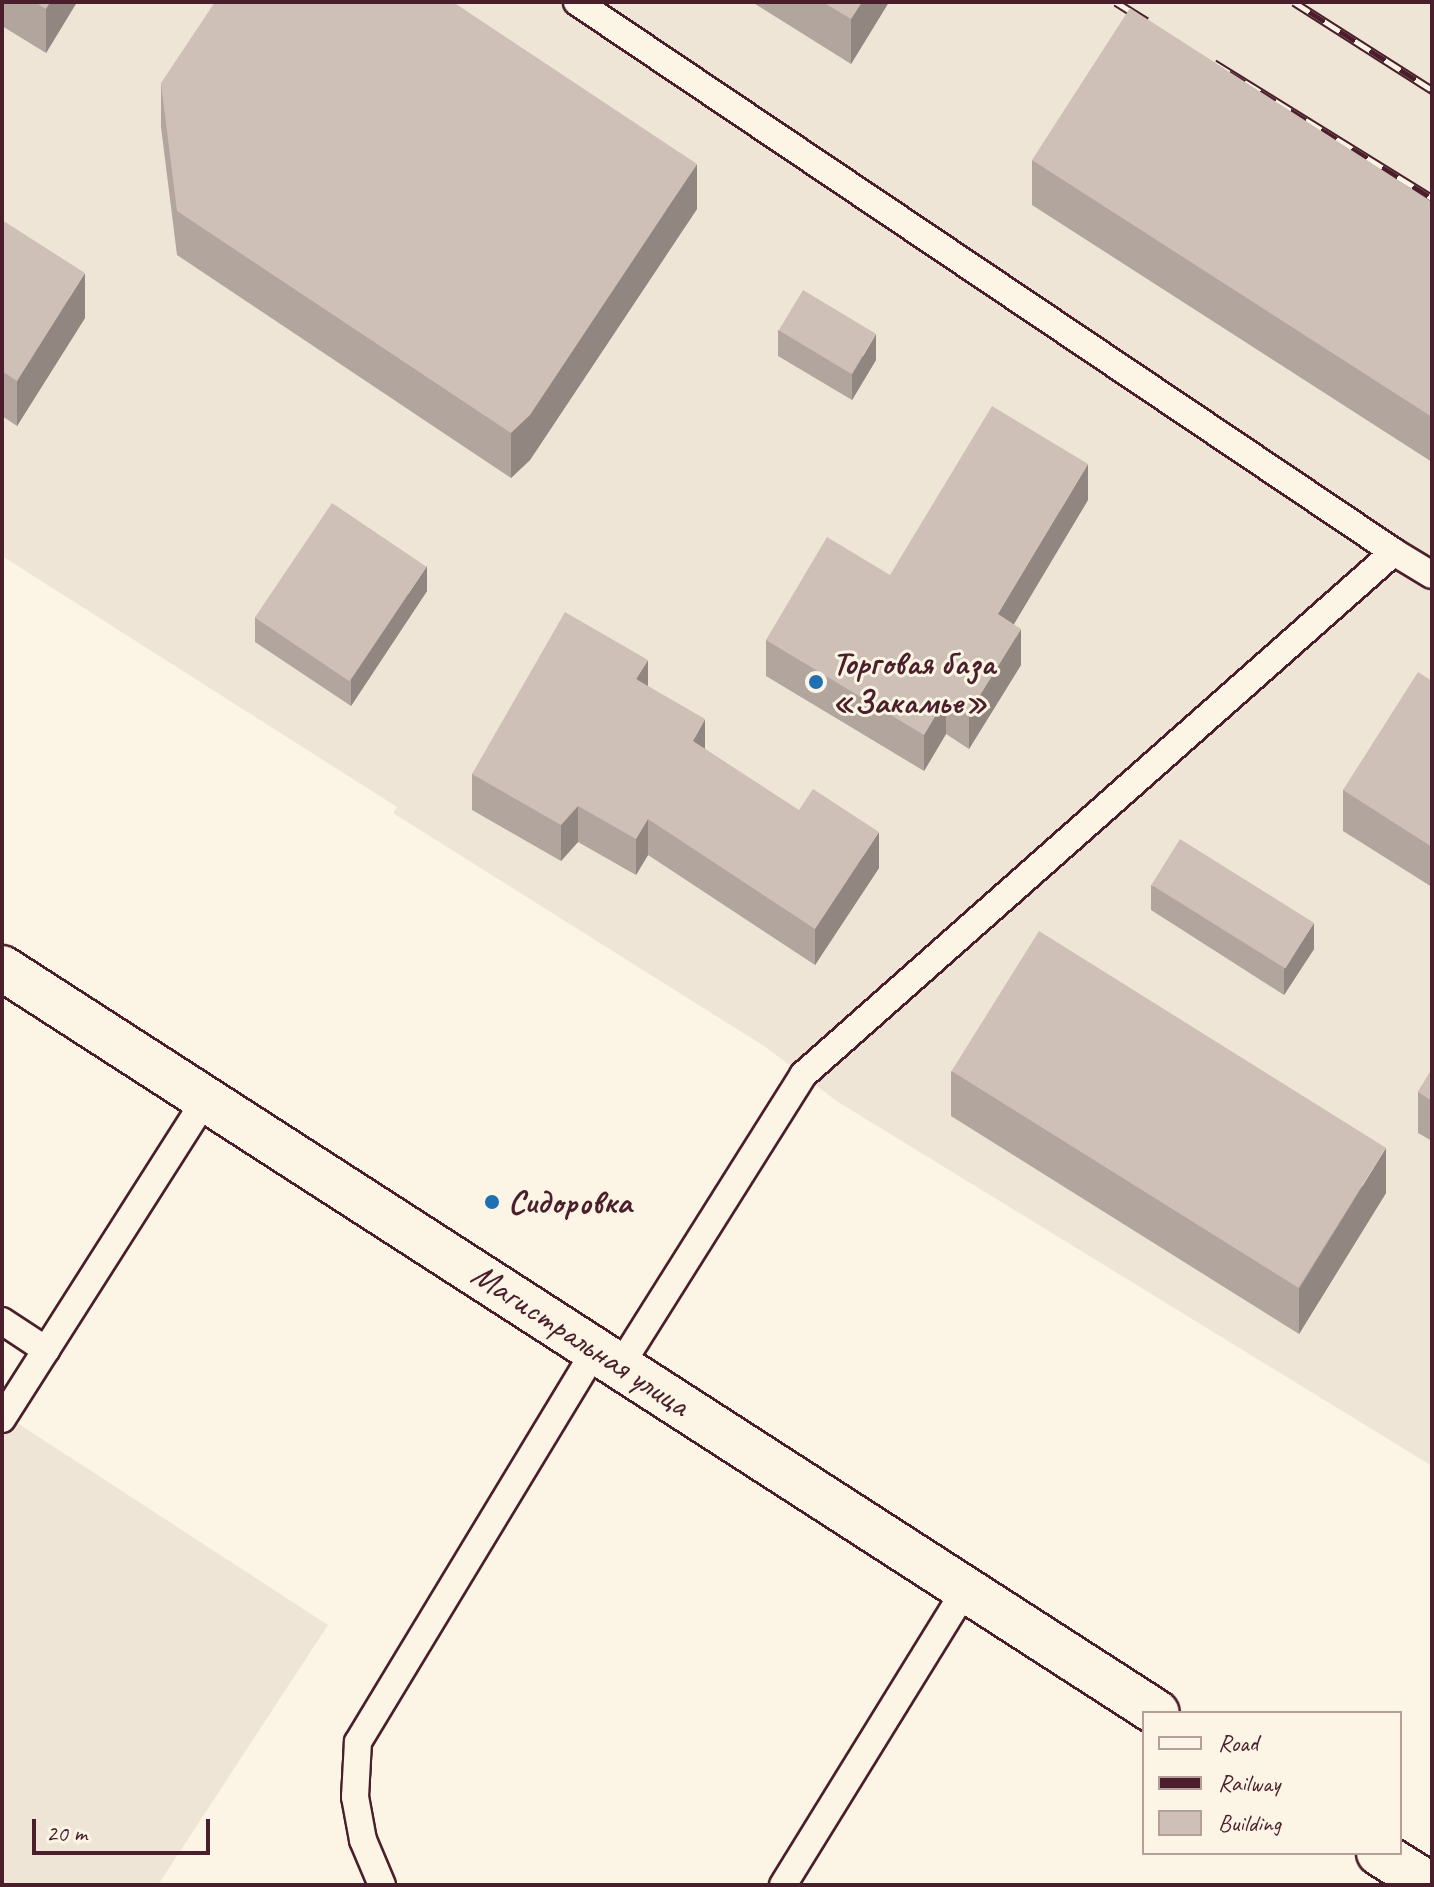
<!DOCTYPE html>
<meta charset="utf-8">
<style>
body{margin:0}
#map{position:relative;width:1434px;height:1887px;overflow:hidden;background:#fcf5e5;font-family:Caveat,sans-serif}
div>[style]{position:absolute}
.built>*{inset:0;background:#eee5d7}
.roads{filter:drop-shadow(2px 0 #4a1f2b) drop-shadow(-2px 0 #4a1f2b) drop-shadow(0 2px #4a1f2b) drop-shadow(0 -2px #4a1f2b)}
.service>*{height:26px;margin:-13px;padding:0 13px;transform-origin:13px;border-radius:13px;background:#fcf5e5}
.secondary>*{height:44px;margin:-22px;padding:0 22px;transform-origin:22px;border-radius:22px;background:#fcf5e5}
.rail>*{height:9px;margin-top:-4.5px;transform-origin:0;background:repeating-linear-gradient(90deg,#fcf5e5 0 18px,#4a1f2b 0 36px);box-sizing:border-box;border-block:2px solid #4a1f2b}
.wall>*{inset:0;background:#b2a59d}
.shaded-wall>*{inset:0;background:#918680}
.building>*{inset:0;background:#cfc0b7;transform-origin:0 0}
.dots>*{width:22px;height:22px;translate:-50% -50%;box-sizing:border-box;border:4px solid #fcf5e5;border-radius:50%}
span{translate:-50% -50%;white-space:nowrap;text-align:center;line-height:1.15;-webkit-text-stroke:6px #fcf5e5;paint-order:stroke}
.poi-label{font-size:34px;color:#4a1f2b;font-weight:700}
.left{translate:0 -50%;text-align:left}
.street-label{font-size:34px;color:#4a1f2b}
.frame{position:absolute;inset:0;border:4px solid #4a1f2b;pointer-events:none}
.legend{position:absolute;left:1142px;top:1711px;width:260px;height:144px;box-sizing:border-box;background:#fcf5e5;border:2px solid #b59f9b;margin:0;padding:10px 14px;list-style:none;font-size:24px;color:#4a1f2b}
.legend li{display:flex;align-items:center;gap:16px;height:40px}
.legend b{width:40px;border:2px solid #b59f9b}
.scale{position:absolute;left:32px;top:1819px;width:178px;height:36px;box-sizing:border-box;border:4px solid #4a1f2b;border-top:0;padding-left:10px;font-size:24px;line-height:28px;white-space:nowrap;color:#4a1f2b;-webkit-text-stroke:6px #fcf5e5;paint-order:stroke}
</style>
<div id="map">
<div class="built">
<div style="clip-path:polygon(2px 2px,1432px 2px,1432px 1466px,838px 1102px,767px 1048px,393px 813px,397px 807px,2px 556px)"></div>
<div style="clip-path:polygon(2px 1413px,328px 1625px,158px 1885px,2px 1885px)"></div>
</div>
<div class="roads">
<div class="service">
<div style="left:577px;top:2px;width:985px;rotate:33.95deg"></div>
<div style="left:2px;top:1321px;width:53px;rotate:33.4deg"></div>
<div style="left:620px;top:1366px;width:344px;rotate:-57.8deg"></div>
<div style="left:803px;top:1075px;width:789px;rotate:-41.51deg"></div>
<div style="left:1394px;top:552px;width:44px;rotate:31.2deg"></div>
<div style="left:2px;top:1419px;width:382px;rotate:-57.5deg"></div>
<div style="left:382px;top:1885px;width:49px;rotate:-112.9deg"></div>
<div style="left:363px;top:1840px;width:44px;rotate:-100.5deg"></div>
<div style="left:355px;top:1797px;width:55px;rotate:-86.9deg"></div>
<div style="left:358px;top:1742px;width:459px;rotate:-58.8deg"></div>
<div style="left:783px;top:1885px;width:348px;rotate:-58.3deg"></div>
</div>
<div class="secondary">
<div style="left:2px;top:968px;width:1374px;rotate:32.82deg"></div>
<div style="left:1379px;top:1853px;width:60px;rotate:32.1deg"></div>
</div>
</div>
<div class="rail">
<div style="left:1116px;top:2px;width:36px;rotate:32deg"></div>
<div style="left:1294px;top:2px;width:164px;rotate:32.5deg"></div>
<div style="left:1214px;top:63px;width:256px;rotate:31.8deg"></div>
</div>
<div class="wall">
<div style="clip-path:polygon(2px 2px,77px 2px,46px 53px,2px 26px)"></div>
<div style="clip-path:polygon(752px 2px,889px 2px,851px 64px)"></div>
<div style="clip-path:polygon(161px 83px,697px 209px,530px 460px,511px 478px,177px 255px,161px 127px)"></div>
<div style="clip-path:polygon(1032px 160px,1432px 202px,1432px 462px,1032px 205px)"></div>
<div style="clip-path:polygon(2px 220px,85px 318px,17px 426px,2px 416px)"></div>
<div style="clip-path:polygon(778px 330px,876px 360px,852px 400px,778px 356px)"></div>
<div style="clip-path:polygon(1088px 500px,1013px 624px,1021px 665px,969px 749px,946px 734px,924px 771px,766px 676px,766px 640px,890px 575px)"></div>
<div style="clip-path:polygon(427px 591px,351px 706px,255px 642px,255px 617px)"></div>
<div style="clip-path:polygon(1432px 681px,1432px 887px,1343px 831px,1343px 790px)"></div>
<div style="clip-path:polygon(648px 686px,705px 749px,879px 868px,815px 965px,648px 855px,636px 875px,578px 842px,561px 861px,472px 810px,472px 774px)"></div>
<div style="clip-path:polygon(1151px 885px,1314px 949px,1284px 995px,1151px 910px)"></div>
<div style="clip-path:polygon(1432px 1069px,1432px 1141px,1418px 1133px,1418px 1092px)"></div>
<div style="clip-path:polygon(951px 1071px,1386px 1193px,1299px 1334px,951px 1116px)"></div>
</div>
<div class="shaded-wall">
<div style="clip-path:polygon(50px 2px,77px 2px,46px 53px,46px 9px)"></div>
<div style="clip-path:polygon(862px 2px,889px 2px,851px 64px,851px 19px)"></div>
<div style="clip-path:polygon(697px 164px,697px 209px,530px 460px,511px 478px,511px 433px)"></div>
<div style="clip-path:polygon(85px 273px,85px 318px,17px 426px,17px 381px)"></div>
<div style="clip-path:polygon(876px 334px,876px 360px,852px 400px,852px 375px)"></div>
<div style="clip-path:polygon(1088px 464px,1088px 500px,998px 651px,998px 614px)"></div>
<div style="clip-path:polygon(427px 566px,427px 591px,351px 706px,351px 680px)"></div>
<div style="clip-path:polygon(1021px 629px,1021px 665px,969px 749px,969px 713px)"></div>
<div style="clip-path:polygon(648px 660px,648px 696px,636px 679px)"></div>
<div style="clip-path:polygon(946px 698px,946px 734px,924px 771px,924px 735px)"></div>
<div style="clip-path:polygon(705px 719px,705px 755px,693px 741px)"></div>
<div style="clip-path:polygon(578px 806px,578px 842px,561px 861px,561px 825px)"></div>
<div style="clip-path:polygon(648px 819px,648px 855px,636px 875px,636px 839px)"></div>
<div style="clip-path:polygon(879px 832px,879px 868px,815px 965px,815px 929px)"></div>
<div style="clip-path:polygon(1314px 923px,1314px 949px,1284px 995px,1284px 969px)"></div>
<div style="clip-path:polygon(1386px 1148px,1386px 1193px,1299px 1334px,1299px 1289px)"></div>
</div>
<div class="building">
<div style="clip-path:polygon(35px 2px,50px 2px,46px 9px)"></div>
<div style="clip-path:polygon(215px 2px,453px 2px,697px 164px,530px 415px,511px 433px,177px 211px,161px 83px)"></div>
<div style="clip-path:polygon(823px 2px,862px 2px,851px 19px)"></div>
<div style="clip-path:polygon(1130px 8px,1432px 202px,1432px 417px,1032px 160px)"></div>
<div style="clip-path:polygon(2px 220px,85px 273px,17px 381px,2px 371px)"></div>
<div style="left:803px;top:290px;width:85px;height:47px;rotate:31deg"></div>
<div style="clip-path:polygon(992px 406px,1088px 464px,998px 614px,1021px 629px,969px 713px,946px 698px,924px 735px,766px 640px,827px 537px,890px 575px)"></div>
<div style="left:332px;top:503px;width:114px;height:138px;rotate:34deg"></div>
<div style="clip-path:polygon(565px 612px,648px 660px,636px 679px,705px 719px,693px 741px,799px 810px,813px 789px,879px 832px,815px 929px,648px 819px,636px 839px,578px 806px,561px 825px,472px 774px)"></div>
<div style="clip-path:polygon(1418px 672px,1432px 681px,1432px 847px,1343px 790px)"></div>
<div style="left:1180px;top:839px;width:158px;height:54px;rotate:32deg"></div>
<div style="left:1039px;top:931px;width:409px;height:165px;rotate:32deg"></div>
<div style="clip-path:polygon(1432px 1069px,1432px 1101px,1418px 1092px)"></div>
</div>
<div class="dots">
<div style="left:816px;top:682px;background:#1f6fb2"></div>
<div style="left:492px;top:1202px;background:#1f6fb2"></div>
</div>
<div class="poi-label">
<span class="left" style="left:832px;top:682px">Торговая база<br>«Закамье»</span>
<span class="left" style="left:508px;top:1202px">Сидоровка</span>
</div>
<div class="street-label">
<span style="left:581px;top:1339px;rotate:33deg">Магистральная улица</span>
</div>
<div class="frame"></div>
<ul class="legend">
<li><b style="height:10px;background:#fcf5e5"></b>Road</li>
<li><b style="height:10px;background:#4a1f2b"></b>Railway</li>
<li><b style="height:22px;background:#cfc0b7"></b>Building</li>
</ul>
<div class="scale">20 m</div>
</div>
